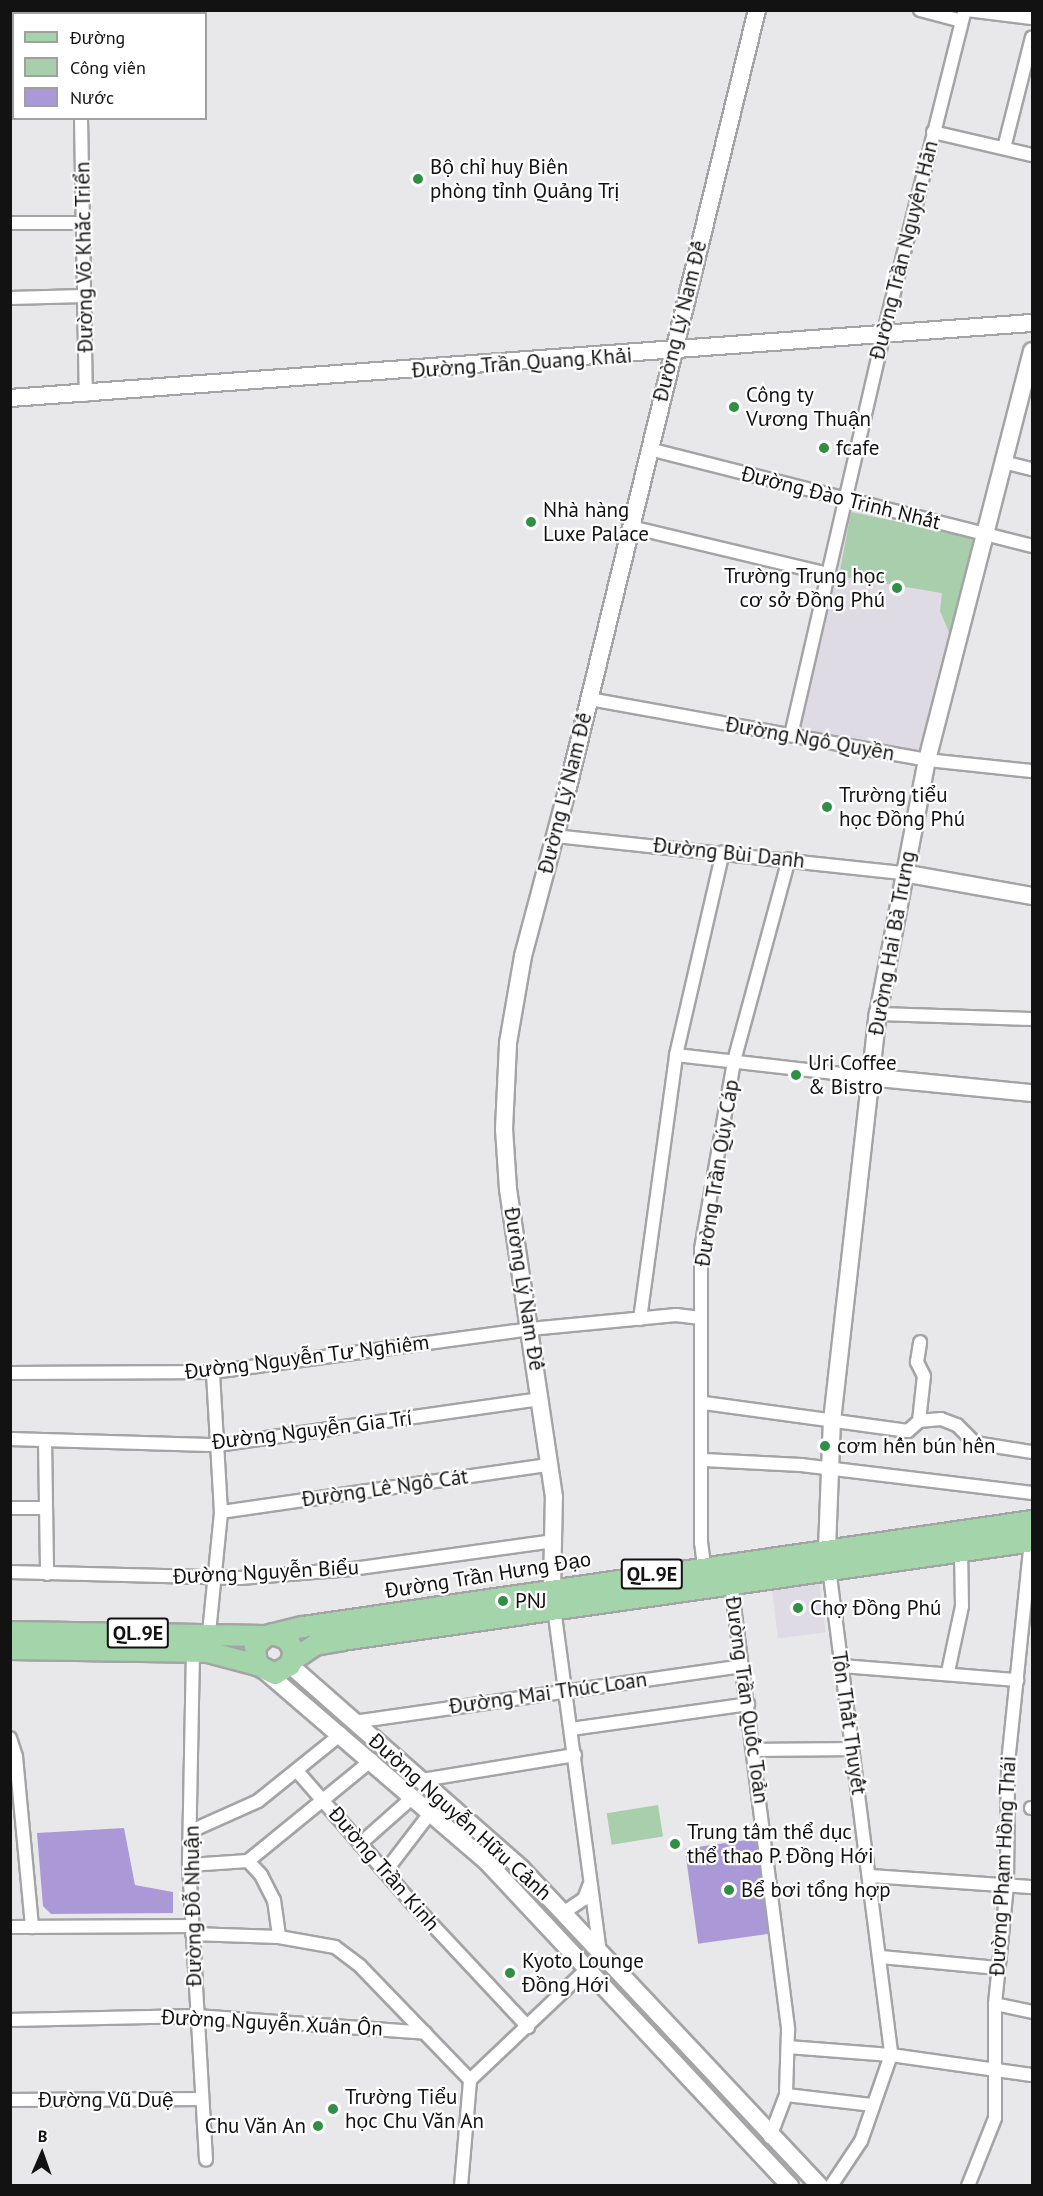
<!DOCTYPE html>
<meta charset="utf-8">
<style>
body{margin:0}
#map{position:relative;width:1043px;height:2196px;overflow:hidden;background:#e8e8eb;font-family:"PT Sans",sans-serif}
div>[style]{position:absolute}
.built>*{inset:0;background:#dedbe5;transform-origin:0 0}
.green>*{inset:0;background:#a8ceab;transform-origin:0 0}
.water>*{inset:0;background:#aa99d6;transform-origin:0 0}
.roads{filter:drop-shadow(2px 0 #a4a4a6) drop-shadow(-2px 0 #a4a4a6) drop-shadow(0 2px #a4a4a6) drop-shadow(0 -2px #a4a4a6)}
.street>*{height:12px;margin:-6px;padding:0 6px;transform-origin:6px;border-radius:6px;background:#fff}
.secondary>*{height:16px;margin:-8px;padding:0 8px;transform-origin:8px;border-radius:8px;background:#fff}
.primary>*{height:20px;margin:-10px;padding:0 10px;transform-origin:10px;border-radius:10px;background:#a3d4aa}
.dots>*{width:16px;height:16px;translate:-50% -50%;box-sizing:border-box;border:3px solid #fff;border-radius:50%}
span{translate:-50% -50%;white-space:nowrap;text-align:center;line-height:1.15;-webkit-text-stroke:4.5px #fff;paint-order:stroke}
.shield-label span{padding:2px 4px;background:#fff;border:2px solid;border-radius:4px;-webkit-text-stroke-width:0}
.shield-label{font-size:20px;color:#121213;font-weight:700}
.poi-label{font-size:21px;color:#121213}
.left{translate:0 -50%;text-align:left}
.right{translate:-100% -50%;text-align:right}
.street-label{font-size:21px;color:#121213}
.frame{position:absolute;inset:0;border:12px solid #121213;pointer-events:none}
.legend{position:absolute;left:12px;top:12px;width:195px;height:108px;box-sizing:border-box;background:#fff;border:2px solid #a0a0a1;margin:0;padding:8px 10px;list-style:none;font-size:18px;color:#121213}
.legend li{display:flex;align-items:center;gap:12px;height:30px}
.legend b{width:30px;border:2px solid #a0a0a1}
.north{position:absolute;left:12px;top:2124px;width:60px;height:60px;-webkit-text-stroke:4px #fff;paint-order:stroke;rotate:2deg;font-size:16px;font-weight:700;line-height:24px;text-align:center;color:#121213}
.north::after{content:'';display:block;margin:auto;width:21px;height:27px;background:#121213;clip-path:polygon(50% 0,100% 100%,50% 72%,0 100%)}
</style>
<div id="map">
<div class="built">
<div style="left:848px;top:508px;width:131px;height:229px;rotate:13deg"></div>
<div style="left:819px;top:1579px;width:54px;height:48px;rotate:83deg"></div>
</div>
<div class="green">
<div style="clip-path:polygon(851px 512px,976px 538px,951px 637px,940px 611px,942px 593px,839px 576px)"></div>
<div style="left:658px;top:1805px;width:32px;height:52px;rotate:81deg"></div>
</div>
<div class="water">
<div style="clip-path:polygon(124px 1828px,135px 1885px,173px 1892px,173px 1913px,51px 1914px,43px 1906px,37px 1833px)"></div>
<div style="left:761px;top:1838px;width:96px;height:77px;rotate:82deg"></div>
</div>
<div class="roads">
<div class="street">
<div style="left:79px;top:10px;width:4px;rotate:90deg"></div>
<div style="left:920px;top:10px;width:43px;rotate:14.7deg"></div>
<div style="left:967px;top:10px;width:65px;rotate:7deg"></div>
<div style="left:10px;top:39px;width:4px"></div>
<div style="left:81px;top:118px;width:277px;rotate:89deg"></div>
<div style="left:933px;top:132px;width:102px;rotate:13.1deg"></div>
<div style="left:1004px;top:148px;width:114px;rotate:-75.8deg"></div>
<div style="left:10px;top:223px;width:73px"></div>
<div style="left:10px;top:298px;width:74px;rotate:-1.5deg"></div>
<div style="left:649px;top:449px;width:395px;rotate:14.2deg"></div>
<div style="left:1003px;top:462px;width:30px;rotate:14deg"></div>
<div style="left:631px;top:527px;width:203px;rotate:13.4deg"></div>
<div style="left:589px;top:699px;width:343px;rotate:10.2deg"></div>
<div style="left:927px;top:760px;width:106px;rotate:6deg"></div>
<div style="left:791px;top:735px;width:409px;rotate:-77deg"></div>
<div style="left:883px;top:336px;width:336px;rotate:-75.9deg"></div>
<div style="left:555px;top:836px;width:350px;rotate:6.1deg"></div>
<div style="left:878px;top:1014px;width:154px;rotate:1.9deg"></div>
<div style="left:676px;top:1055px;width:193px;rotate:6.5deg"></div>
<div style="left:640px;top:1319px;width:266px;rotate:-82.2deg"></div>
<div style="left:676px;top:1055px;width:208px;rotate:-77deg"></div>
<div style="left:10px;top:1373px;width:203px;rotate:-0.3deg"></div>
<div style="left:213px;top:1372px;width:320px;rotate:-7.7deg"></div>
<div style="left:530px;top:1329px;width:147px;rotate:-5.5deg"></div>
<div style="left:676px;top:1315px;width:25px;rotate:7deg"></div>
<div style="left:704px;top:1403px;width:206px;rotate:7.8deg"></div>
<div style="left:908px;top:1431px;width:15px;rotate:-42deg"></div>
<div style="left:919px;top:1421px;width:22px;rotate:-5deg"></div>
<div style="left:941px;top:1419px;width:17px;rotate:21deg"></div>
<div style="left:957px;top:1425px;width:25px;rotate:45deg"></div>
<div style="left:975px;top:1443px;width:58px;rotate:9deg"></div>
<div style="left:919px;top:1421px;width:45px;rotate:-83.7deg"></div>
<div style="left:924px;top:1376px;width:16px;rotate:-117deg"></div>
<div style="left:917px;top:1362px;width:20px;rotate:-81deg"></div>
<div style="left:10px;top:1439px;width:207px;rotate:1.7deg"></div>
<div style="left:217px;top:1445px;width:326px;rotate:-8.1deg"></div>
<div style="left:45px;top:1440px;width:134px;rotate:89.1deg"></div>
<div style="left:704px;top:1460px;width:97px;rotate:3deg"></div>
<div style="left:801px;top:1465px;width:233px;rotate:6.9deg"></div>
<div style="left:10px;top:1508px;width:36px"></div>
<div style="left:221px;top:1512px;width:330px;rotate:-8.2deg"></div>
<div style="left:704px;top:1566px;width:23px;rotate:-97deg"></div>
<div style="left:701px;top:1543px;width:294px;rotate:-90deg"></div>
<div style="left:701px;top:1249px;width:191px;rotate:-80deg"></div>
<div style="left:734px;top:1061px;width:209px;rotate:-74.8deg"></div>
<div style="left:829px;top:1568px;width:491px;rotate:82.7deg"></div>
<div style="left:891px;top:2055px;width:91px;rotate:109.2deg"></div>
<div style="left:861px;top:2141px;width:54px;rotate:123.7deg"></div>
<div style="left:10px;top:1572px;width:230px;rotate:1.5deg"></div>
<div style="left:240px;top:1578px;width:112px;rotate:-4.6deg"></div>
<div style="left:352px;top:1569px;width:205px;rotate:-7.9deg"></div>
<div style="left:731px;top:1583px;width:451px;rotate:82.7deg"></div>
<div style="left:788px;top:2030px;width:65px;rotate:91.8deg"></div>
<div style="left:786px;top:2095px;width:45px;rotate:110.9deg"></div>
<div style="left:554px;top:1608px;width:346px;rotate:82.4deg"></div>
<div style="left:209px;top:1633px;width:122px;rotate:-84.3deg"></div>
<div style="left:221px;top:1512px;width:140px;rotate:-93.3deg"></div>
<div style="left:193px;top:1651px;width:214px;rotate:91.1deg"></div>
<div style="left:189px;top:1865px;width:295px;rotate:86.7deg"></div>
<div style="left:842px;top:1666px;width:176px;rotate:4.6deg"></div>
<div style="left:948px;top:1672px;width:67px;rotate:-78deg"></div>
<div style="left:962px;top:1606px;width:56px;rotate:-91deg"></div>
<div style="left:354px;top:1722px;width:392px;rotate:-8.2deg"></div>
<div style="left:571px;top:1729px;width:179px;rotate:-8deg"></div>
<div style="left:10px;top:1738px;width:20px;rotate:72deg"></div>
<div style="left:16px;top:1757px;width:171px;rotate:84.6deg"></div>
<div style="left:755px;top:1750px;width:97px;rotate:-0.6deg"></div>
<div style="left:297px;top:1771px;width:175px;rotate:48.9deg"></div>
<div style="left:412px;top:1903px;width:170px;rotate:46.9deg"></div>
<div style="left:422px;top:1780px;width:155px;rotate:-9.3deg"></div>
<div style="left:1031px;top:1808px;width:1px"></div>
<div style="left:191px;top:1831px;width:73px;rotate:-24.1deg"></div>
<div style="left:258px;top:1801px;width:107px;rotate:-38.9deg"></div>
<div style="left:360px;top:1844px;width:72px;rotate:-41.6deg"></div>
<div style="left:248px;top:1861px;width:160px;rotate:-39.2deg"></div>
<div style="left:248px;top:1861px;width:19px;rotate:47deg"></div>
<div style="left:261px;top:1875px;width:28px;rotate:63deg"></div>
<div style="left:274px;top:1900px;width:37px;rotate:82deg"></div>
<div style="left:189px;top:1865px;width:59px;rotate:-3.9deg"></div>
<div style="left:385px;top:1872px;width:76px;rotate:-52.5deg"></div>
<div style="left:869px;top:1876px;width:163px;rotate:3.9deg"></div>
<div style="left:563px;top:1913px;width:25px;rotate:-34deg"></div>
<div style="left:584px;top:1899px;width:14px;rotate:-69deg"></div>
<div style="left:10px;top:1927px;width:182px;rotate:-0.3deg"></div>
<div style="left:192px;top:1934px;width:87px;rotate:2deg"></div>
<div style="left:279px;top:1937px;width:57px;rotate:10.1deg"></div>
<div style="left:335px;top:1947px;width:31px;rotate:37deg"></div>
<div style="left:360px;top:1966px;width:158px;rotate:46deg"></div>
<div style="left:881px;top:1957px;width:117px;rotate:5.4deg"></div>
<div style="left:995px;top:2004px;width:38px;rotate:12deg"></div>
<div style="left:10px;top:2020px;width:186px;rotate:-1.2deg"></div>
<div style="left:196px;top:2016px;width:230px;rotate:4.2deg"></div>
<div style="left:788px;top:2047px;width:103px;rotate:4.4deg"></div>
<div style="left:891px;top:2055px;width:142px;rotate:8.1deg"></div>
<div style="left:470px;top:2080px;width:161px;rotate:-43.5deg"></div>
<div style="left:786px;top:2095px;width:88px;rotate:6.6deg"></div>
<div style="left:10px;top:2100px;width:192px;rotate:-0.3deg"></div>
<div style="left:461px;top:2186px;width:106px;rotate:-85.1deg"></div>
<div style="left:968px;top:2186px;width:73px;rotate:-68.3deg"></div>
<div style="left:995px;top:2118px;width:114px;rotate:-90deg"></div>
<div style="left:995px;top:2004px;width:120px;rotate:-84.2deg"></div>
<div style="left:1007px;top:1885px;width:122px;rotate:-89.5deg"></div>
<div style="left:1008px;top:1763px;width:223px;rotate:-84.1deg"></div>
</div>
<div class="secondary">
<div style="left:10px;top:398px;width:1025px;rotate:-4.2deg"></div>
<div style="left:903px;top:873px;width:131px;rotate:10.1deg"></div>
<div style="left:868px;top:1077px;width:165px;rotate:5.6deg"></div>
<div style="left:827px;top:1549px;width:128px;rotate:-87.8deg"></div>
<div style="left:832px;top:1421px;width:410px;rotate:-83.6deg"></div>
<div style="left:878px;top:1014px;width:259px;rotate:-79.1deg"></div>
<div style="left:927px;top:760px;width:422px;rotate:-75.6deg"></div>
<div style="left:552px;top:1589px;width:92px;rotate:-88.8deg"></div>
<div style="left:554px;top:1497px;width:311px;rotate:-98.5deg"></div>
<div style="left:508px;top:1189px;width:60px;rotate:-93.8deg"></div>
<div style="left:504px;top:1129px;width:86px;rotate:-87.3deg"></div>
<div style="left:508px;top:1043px;width:88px;rotate:-80.2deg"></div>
<div style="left:523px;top:956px;width:171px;rotate:-75.1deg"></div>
<div style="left:567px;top:791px;width:804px;rotate:-76.33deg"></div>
<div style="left:290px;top:1665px;width:308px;rotate:41.3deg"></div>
<div style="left:521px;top:1868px;width:436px;rotate:46.8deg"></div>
<div style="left:266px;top:1672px;width:291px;rotate:40.7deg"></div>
<div style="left:487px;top:1862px;width:444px;rotate:46.9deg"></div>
</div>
<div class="primary">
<div style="left:10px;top:1632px;width:256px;rotate:0.9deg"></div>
<div style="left:273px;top:1634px;width:15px;rotate:20deg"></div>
<div style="left:287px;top:1639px;width:14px;rotate:60deg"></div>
<div style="left:294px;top:1651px;width:15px;rotate:106deg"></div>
<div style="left:290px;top:1665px;width:17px;rotate:149deg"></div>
<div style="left:275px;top:1674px;width:20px;rotate:-153deg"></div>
<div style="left:257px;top:1665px;width:19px;rotate:-96deg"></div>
<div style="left:255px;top:1646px;width:15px;rotate:-42deg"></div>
<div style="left:266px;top:1636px;width:38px;rotate:-14deg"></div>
<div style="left:303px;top:1627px;width:737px;rotate:-8.27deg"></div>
<div style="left:10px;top:1649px;width:198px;rotate:0.9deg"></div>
<div style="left:208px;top:1652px;width:51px;rotate:14.9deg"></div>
<div style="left:293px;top:1660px;width:27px;rotate:-34deg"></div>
<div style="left:315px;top:1645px;width:27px;rotate:-10deg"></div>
<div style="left:342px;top:1640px;width:697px;rotate:-8.16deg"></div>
</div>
</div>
<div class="dots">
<div style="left:418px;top:179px;background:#2f9044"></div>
<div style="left:734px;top:407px;background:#2f9044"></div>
<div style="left:824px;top:448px;background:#2f9044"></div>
<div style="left:531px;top:522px;background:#2f9044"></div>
<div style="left:897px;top:588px;background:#2f9044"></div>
<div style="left:827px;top:807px;background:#2f9044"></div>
<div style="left:796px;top:1075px;background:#2f9044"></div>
<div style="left:825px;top:1446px;background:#2f9044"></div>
<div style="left:503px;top:1601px;background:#2f9044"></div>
<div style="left:798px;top:1608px;background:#2f9044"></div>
<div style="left:675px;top:1844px;background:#2f9044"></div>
<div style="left:729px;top:1890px;background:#2f9044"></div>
<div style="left:510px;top:1973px;background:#2f9044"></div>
<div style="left:333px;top:2109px;background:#2f9044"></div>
<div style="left:318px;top:2126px;background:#2f9044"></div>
</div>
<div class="shield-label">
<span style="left:652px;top:1574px">QL.9E</span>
<span style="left:138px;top:1633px">QL.9E</span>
</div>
<div class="poi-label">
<span class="left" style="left:430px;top:179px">Bộ chỉ huy Biên<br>phòng tỉnh Quảng Trị</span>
<span class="left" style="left:746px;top:407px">Công ty<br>Vương Thuận</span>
<span class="left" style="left:836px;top:448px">fcafe</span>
<span class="left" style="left:543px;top:522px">Nhà hàng<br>Luxe Palace</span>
<span class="right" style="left:885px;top:588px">Trường Trung học<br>cơ sở Đồng Phú</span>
<span class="left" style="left:839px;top:807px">Trường tiểu<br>học Đồng Phú</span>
<span class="left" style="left:808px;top:1075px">Uri Coffee<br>&amp; Bistro</span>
<span class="left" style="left:837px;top:1446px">cơm hến bún hên</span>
<span class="left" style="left:515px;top:1601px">PNJ</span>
<span class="left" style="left:810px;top:1608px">Chợ Đồng Phú</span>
<span class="left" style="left:687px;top:1844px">Trung tâm thể dục<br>thể thao P. Đồng Hới</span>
<span class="left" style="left:741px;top:1890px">Bể bơi tổng hợp</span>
<span class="left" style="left:522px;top:1973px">Kyoto Lounge<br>Đồng Hới</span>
<span class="left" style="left:345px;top:2109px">Trường Tiểu<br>học Chu Văn An</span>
<span class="right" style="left:306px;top:2126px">Chu Văn An</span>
</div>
<div class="street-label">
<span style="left:904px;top:250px;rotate:-76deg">Đường Trần Nguyên Hãn</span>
<span style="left:84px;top:257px;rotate:-91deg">Đường Võ Khắc Triển</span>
<span style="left:680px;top:321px;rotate:-76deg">Đường Lý Nam Đế</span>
<span style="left:522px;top:363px;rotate:-4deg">Đường Trần Quang Khải</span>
<span style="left:841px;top:498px;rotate:14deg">Đường Đào Trinh Nhất</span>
<span style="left:810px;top:739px;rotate:10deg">Đường Ngô Quyền</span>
<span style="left:565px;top:793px;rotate:-76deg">Đường Lý Nam Đế</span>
<span style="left:729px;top:853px;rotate:6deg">Đường Bùi Danh</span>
<span style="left:892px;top:943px;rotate:-80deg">Đường Hai Bà Trưng</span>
<span style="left:717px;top:1173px;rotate:-81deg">Đường Trần Qúy Cáp</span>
<span style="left:524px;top:1289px;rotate:81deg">Đường Lý Nam Đế</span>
<span style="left:307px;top:1357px;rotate:-7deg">Đường Nguyễn Tư Nghiêm</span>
<span style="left:312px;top:1430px;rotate:-7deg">Đường Nguyễn Gia Trí</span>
<span style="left:385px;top:1488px;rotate:-8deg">Đường Lê Ngô Cát</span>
<span style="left:266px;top:1572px;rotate:-3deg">Đường Nguyễn Biểu</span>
<span style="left:488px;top:1575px;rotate:-9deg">Đường Trần Hưng Đạo</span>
<span style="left:548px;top:1693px;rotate:-8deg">Đường Mai Thúc Loan</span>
<span style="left:747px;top:1700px;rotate:82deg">Đường Trần Quốc Toản</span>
<span style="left:849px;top:1723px;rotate:82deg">Tôn Thất Thuyết</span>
<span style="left:460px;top:1817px;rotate:42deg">Đường Nguyễn Hữu Cảnh</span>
<span style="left:1003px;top:1866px;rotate:-87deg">Đường Phạm Hồng Thái</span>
<span style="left:384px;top:1869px;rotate:49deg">Đường Trần Kinh</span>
<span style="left:193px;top:1906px;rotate:-91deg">Đường Đỗ Nhuận</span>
<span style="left:272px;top:2023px;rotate:3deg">Đường Nguyễn Xuân Ôn</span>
<span style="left:106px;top:2100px">Đường Vũ Duệ</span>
</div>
<div class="frame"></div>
<ul class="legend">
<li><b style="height:8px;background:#a3d4aa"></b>Đường</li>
<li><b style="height:16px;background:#a8ceab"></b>Công viên</li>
<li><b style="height:16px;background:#aa99d6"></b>Nước</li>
</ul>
<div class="north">B</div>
</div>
